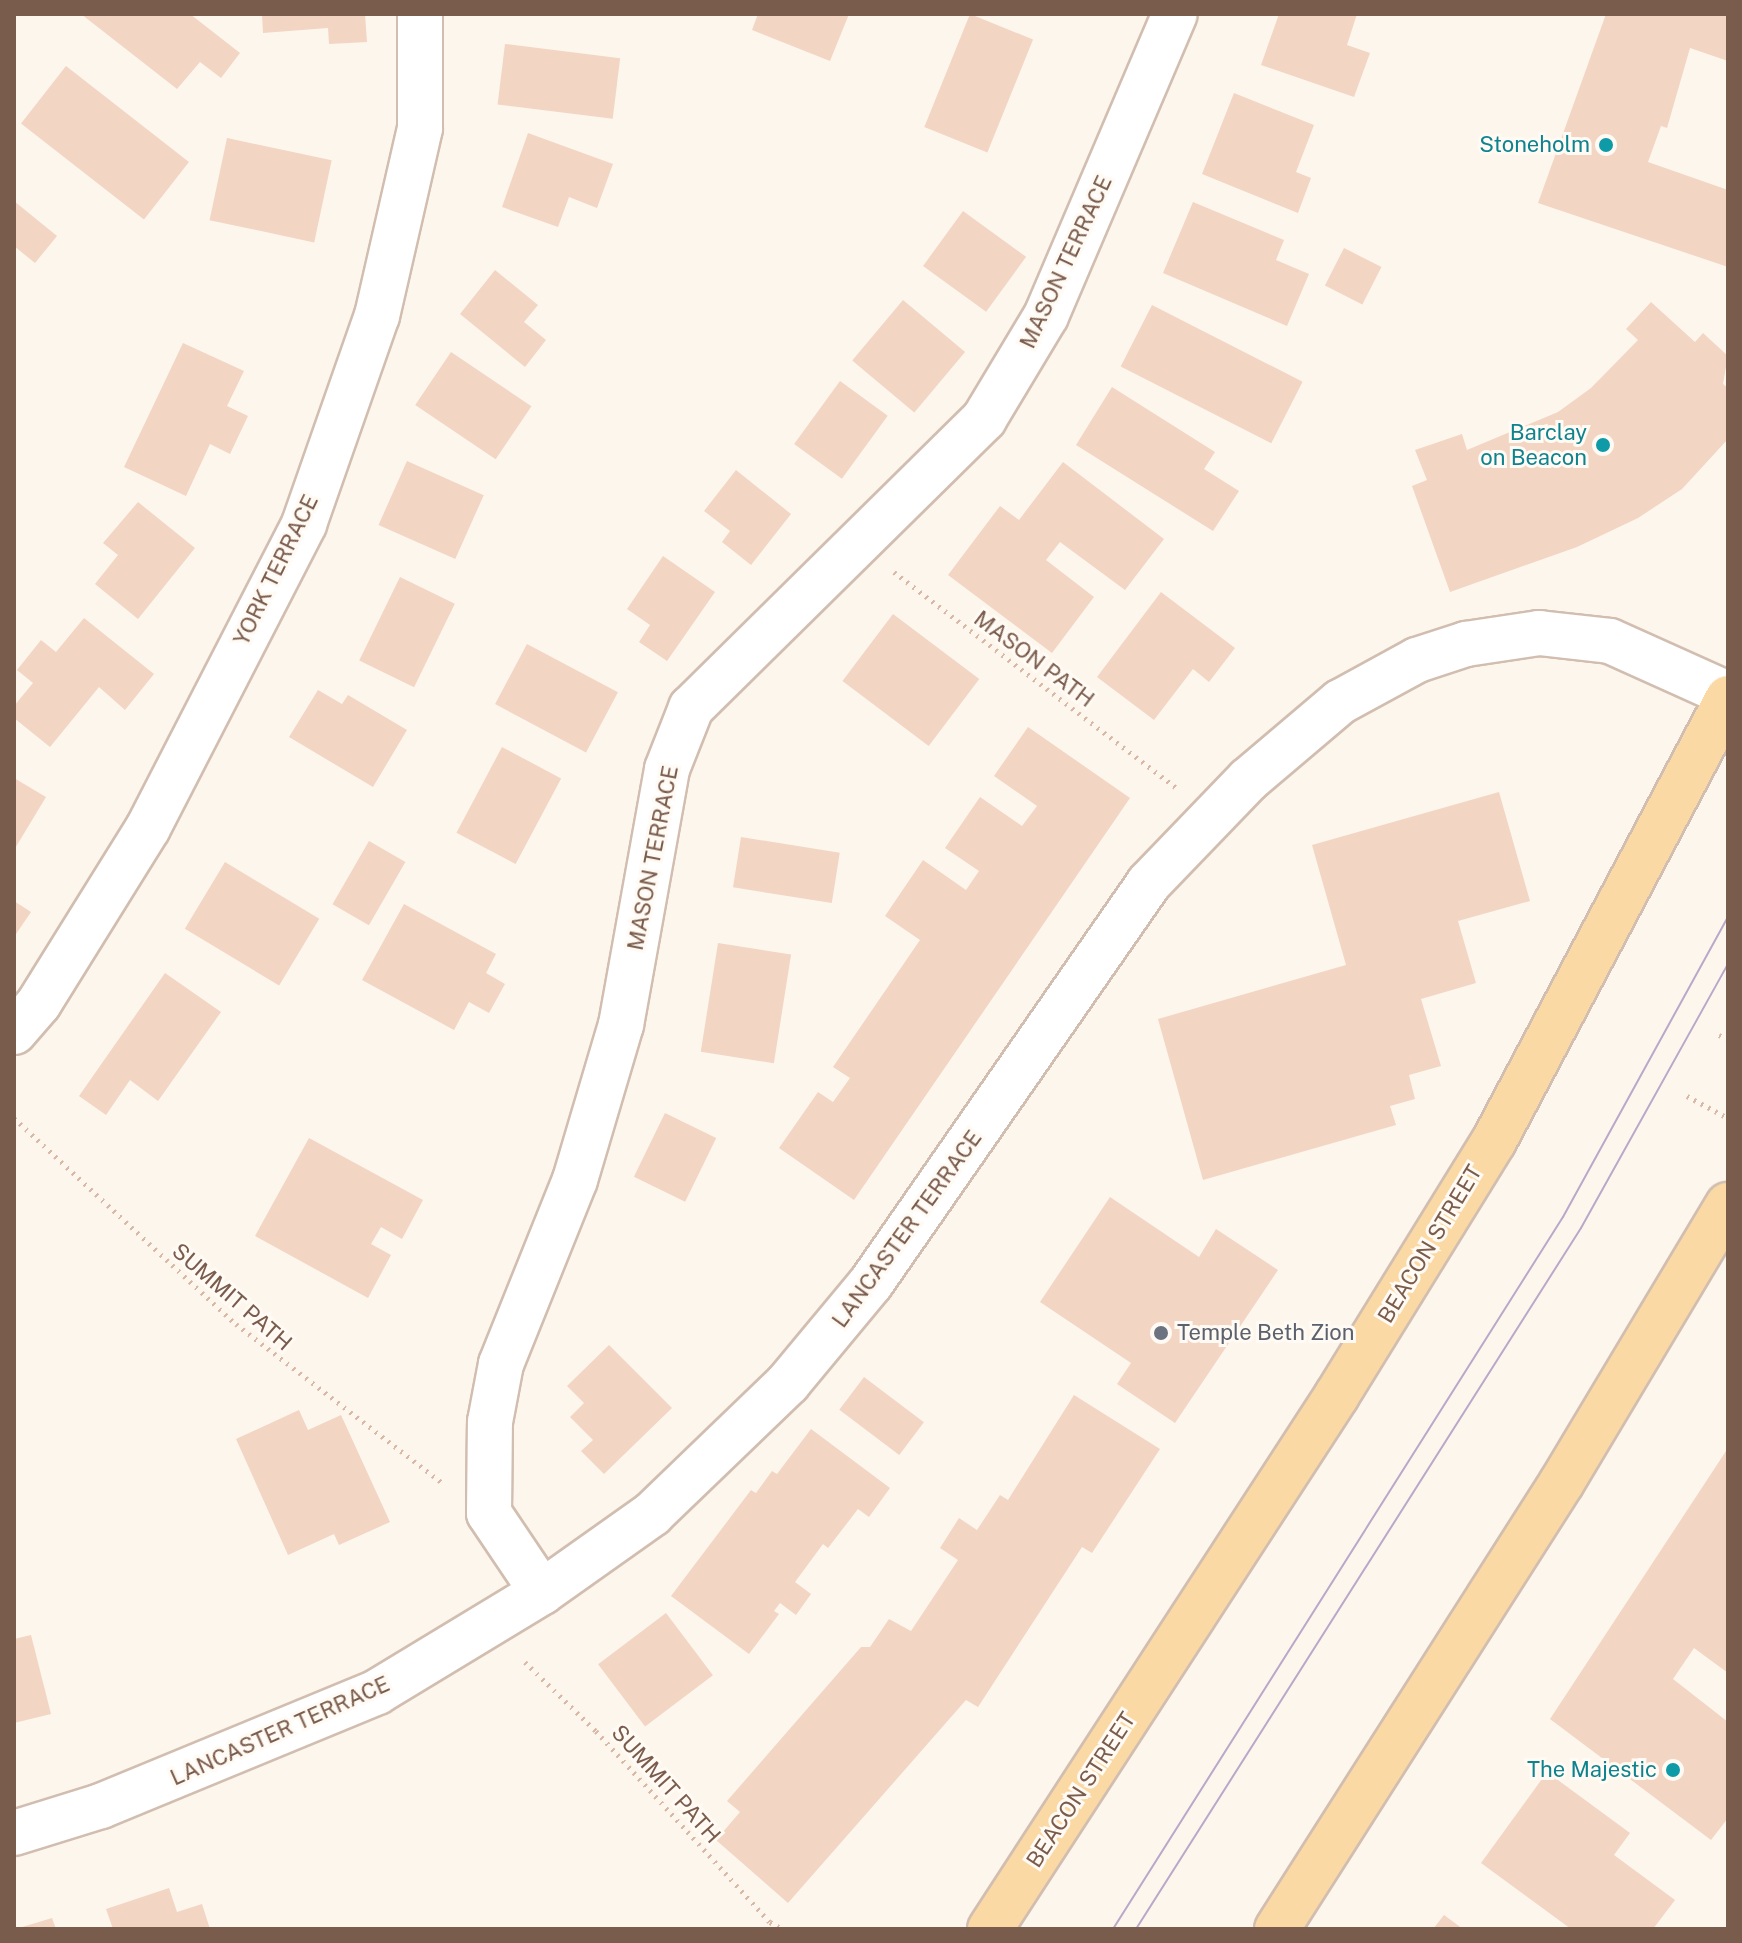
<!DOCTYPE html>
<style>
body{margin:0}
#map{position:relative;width:1742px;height:1943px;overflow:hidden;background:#fdf6ec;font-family:"Public Sans",sans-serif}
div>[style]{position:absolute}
.building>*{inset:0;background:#f3d5c3;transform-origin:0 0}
.path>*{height:5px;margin-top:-2.5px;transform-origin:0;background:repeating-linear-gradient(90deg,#d9b8a5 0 2px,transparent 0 8px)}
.roads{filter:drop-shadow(2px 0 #d1beb0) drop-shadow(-2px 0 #d1beb0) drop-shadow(0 2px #d1beb0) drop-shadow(0 -2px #d1beb0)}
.minor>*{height:44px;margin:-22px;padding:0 22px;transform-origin:22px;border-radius:22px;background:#fff}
.primary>*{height:44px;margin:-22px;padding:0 22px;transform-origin:22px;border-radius:22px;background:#fbd9a5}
.tram>*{height:2px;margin:-1px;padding:0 1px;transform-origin:1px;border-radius:1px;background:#b9a8c9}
.dots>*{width:22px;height:22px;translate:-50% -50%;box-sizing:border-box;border:4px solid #fffaf3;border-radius:50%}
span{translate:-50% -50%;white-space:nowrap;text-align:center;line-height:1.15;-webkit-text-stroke:6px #fffaf3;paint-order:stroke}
.culture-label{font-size:22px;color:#0d838f}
.right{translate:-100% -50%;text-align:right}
.street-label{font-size:22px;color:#7a5c4d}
.worship-label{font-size:22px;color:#5b616d}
.left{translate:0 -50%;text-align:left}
.frame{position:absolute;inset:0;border:16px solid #7a5c4d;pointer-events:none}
</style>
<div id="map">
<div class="building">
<div style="clip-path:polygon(81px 14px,190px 14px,240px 53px,221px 78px,200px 62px,177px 89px)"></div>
<div style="clip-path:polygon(262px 14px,365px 14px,367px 42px,329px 44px,328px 28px,263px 33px)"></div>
<div style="clip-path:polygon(758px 14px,849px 14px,830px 61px,752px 30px)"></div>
<div style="left:970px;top:14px;width:68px;height:122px;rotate:22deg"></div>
<div style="clip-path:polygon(1279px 14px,1357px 14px,1347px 45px,1370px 53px,1354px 97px,1261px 65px)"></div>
<div style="clip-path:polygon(1606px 14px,1728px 14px,1728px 61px,1690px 48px,1667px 128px,1661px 126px,1648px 162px,1728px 190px,1728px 267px,1538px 203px)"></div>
<div style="left:505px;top:44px;width:116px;height:61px;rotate:7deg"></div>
<div style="left:66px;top:66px;width:156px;height:73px;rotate:38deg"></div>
<div style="clip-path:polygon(1234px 93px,1314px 125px,1296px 172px,1311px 178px,1298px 213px,1202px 174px)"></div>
<div style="clip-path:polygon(528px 133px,613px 164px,597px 208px,569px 197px,558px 227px,502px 207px)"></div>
<div style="left:227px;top:138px;width:107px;height:84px;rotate:12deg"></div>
<div style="clip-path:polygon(14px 201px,57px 236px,35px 263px,14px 246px)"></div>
<div style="clip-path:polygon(1193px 202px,1284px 240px,1276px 260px,1309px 274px,1287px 326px,1163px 273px)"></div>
<div style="left:963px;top:211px;width:78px;height:68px;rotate:36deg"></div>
<div style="left:1344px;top:248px;width:42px;height:42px;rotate:27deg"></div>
<div style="clip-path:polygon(495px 270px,538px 305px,524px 322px,546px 340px,525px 367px,460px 314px)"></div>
<div style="left:903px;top:300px;width:81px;height:79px;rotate:40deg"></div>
<div style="clip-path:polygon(1651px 302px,1695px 342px,1703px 333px,1728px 356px,1723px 384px,1728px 388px,1728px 439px,1682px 489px,1638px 518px,1577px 547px,1450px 592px,1412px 486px,1427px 480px,1415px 450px,1462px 434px,1467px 450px,1558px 412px,1591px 388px,1638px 340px,1626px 329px)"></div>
<div style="left:1152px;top:305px;width:169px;height:69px;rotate:27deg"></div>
<div style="clip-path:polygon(183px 343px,244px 371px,227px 406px,248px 416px,230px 454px,210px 444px,186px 496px,124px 467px)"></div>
<div style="left:451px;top:352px;width:97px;height:64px;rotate:34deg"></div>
<div style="left:840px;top:381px;width:59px;height:78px;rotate:36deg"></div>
<div style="clip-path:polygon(1112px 387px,1215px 452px,1204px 469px,1239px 491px,1213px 531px,1076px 445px)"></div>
<div style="left:407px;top:461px;width:84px;height:70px;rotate:24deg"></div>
<div style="clip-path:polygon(1063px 462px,1164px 539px,1125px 590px,1060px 542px,1046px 560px,1094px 597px,1052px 653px,948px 575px,1000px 506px,1019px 520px)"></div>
<div style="clip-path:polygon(736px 470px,791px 514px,751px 565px,722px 542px,730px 531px,704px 511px)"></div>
<div style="clip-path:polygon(138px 502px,195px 548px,138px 619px,95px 584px,118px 555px,103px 543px)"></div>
<div style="clip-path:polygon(663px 556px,715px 592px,667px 661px,639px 642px,650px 625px,627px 609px)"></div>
<div style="left:400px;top:577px;width:61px;height:93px;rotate:26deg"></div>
<div style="clip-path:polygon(1161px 592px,1235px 648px,1209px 682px,1193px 669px,1154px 720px,1097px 677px)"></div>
<div style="left:893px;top:614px;width:108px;height:84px;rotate:37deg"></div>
<div style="clip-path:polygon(84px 618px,154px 674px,125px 710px,99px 687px,50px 747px,14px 718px,14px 706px,33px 683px,17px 670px,41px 640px,56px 652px)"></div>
<div style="left:527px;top:644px;width:103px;height:68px;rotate:28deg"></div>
<div style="clip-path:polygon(318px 690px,342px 704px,348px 695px,407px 730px,373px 787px,289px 737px)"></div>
<div style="clip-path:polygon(1028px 727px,1130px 798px,854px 1200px,779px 1148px,818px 1092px,833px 1102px,850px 1078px,833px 1067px,920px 940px,885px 916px,923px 860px,966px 890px,979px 871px,945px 848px,980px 797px,1022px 826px,1037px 806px,994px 776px)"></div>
<div style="left:502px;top:747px;width:67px;height:97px;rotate:28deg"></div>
<div style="clip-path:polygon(14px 778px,46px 797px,14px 850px)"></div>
<div style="clip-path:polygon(1499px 792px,1530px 901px,1458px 921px,1476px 983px,1421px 999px,1441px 1066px,1409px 1075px,1415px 1099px,1390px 1106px,1396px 1125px,1203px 1180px,1158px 1019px,1346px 965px,1312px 845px)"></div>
<div style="left:741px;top:837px;width:100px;height:51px;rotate:9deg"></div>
<div style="left:369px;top:841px;width:42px;height:73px;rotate:30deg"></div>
<div style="left:225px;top:862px;width:110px;height:78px;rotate:31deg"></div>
<div style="clip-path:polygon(14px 901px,31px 912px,14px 937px)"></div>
<div style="clip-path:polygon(404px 904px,496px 954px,486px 973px,505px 984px,489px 1013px,469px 1002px,454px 1030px,362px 980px)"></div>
<div style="left:718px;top:943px;width:74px;height:110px;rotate:9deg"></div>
<div style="clip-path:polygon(165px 973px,221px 1012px,158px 1101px,130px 1080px,106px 1115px,79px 1096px)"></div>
<div style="left:665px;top:1113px;width:57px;height:71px;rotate:26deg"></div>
<div style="clip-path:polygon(309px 1138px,423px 1200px,402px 1239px,381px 1227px,371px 1244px,391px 1255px,368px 1298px,255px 1236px)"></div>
<div style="clip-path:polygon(1110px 1197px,1199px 1257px,1216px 1229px,1278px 1270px,1175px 1423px,1117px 1384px,1131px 1363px,1040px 1302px)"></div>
<div style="clip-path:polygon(609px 1345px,672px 1408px,604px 1474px,581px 1451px,593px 1440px,570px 1417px,584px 1403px,567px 1386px)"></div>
<div style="left:864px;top:1377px;width:75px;height:41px;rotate:37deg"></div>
<div style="clip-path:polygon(1074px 1395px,1160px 1449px,1092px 1553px,1082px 1547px,978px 1707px,966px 1700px,788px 1903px,716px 1840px,740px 1812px,727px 1801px,861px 1647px,870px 1647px,889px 1619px,911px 1631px,958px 1560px,940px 1548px,959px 1518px,977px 1530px,1000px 1495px,1008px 1500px)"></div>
<div style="clip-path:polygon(299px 1410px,308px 1430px,341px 1415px,390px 1522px,339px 1545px,334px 1534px,288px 1555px,236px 1439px)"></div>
<div style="clip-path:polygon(811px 1429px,890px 1488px,869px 1517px,858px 1509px,828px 1548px,823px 1544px,795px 1582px,811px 1594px,796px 1615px,780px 1603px,774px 1611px,779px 1614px,749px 1654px,671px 1596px,751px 1490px,756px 1493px,772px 1471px,777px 1474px)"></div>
<div style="clip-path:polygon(1728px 1448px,1728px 1673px,1694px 1648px,1673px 1679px,1728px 1722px,1728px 1818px,1711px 1840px,1550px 1719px)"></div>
<div style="left:666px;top:1613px;width:78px;height:85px;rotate:53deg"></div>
<div style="clip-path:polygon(31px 1635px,51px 1714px,14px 1723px,14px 1639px)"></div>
<div style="clip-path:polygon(1547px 1772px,1630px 1833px,1614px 1855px,1675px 1900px,1653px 1929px,1571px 1929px,1481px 1863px)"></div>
<div style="clip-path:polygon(169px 1888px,177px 1912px,202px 1904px,210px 1929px,113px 1929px,106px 1909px)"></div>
<div style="clip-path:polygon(1444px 1915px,1463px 1929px,1433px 1929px)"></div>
<div style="clip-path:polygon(52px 1918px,56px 1929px,19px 1929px,19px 1928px)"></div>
</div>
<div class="path">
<div style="left:894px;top:572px;width:357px;rotate:37.4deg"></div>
<div style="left:1719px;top:1035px;width:10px;rotate:24deg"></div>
<div style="left:1687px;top:1096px;width:47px;rotate:28.2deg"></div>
<div style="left:14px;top:1118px;width:303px;rotate:42.9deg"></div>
<div style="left:236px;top:1324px;width:262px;rotate:37.6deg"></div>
<div style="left:525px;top:1662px;width:99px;rotate:44.2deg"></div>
<div style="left:596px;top:1731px;width:258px;rotate:47.7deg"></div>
<div style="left:770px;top:1922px;width:14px;rotate:30deg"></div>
</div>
<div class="roads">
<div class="minor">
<div style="left:14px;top:1032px;width:38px;rotate:-49deg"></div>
<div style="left:39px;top:1003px;width:206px;rotate:-58.1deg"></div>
<div style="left:148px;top:828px;width:342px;rotate:-62.8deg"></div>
<div style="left:304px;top:524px;width:220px;rotate:-70.7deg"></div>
<div style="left:377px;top:316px;width:193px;rotate:-77.1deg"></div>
<div style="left:420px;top:128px;width:114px;rotate:-90deg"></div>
<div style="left:542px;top:1592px;width:95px;rotate:-123.9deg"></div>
<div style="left:489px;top:1513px;width:91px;rotate:-89.4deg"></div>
<div style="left:490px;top:1422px;width:59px;rotate:-79.3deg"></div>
<div style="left:501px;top:1364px;width:198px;rotate:-68.1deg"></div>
<div style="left:575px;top:1180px;width:162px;rotate:-73.5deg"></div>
<div style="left:621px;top:1025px;width:260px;rotate:-79.8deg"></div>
<div style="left:667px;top:769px;width:66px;rotate:-68.5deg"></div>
<div style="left:691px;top:708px;width:412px;rotate:-44.6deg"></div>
<div style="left:984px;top:419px;width:120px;rotate:-59deg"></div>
<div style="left:1046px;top:316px;width:328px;rotate:-66.9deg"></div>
<div style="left:14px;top:1833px;width:91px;rotate:-17.2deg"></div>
<div style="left:101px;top:1806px;width:299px;rotate:-22.4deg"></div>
<div style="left:377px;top:1692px;width:193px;rotate:-31.2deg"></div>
<div style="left:542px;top:1592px;width:135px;rotate:-35.3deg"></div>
<div style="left:652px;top:1514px;width:189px;rotate:-43.9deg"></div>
<div style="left:788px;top:1383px;width:130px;rotate:-50.3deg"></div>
<div style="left:871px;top:1283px;width:487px;rotate:-55.2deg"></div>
<div style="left:1149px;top:883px;width:143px;rotate:-46.1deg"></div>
<div style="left:1248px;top:780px;width:121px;rotate:-40.3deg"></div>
<div style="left:1340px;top:702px;width:88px;rotate:-28.6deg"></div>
<div style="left:1417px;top:660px;width:52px;rotate:-18.1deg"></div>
<div style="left:1466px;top:644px;width:74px;rotate:-8.6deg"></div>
<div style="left:1539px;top:633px;width:71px;rotate:6.4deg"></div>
<div style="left:1610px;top:641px;width:129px;rotate:24.2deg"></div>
</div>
<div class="primary">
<div style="left:990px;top:1929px;width:637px;rotate:-56.98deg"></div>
<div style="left:1337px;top:1395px;width:299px;rotate:-58.3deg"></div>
<div style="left:1494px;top:1141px;width:501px;rotate:-62.16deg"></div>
<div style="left:1277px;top:1929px;width:530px;rotate:-57.48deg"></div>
<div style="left:1562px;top:1482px;width:323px;rotate:-59.1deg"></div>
</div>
</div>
<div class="tram">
<div style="left:1113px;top:1929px;width:842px;rotate:-57.71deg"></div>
<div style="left:1563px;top:1217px;width:342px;rotate:-61.2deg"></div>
<div style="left:1136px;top:1929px;width:830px;rotate:-57.59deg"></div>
<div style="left:1581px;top:1228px;width:302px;rotate:-60.9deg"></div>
</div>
<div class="dots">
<div style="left:1606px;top:145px;background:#0f9aa8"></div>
<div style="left:1603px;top:445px;background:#0f9aa8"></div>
<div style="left:1161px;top:1333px;background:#6b7280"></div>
<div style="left:1673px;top:1770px;background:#0f9aa8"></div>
</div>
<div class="culture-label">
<span class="right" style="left:1590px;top:145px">Stoneholm</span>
<span class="right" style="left:1587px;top:445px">Barclay<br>on Beacon</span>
<span class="right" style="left:1657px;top:1770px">The Majestic</span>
</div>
<div class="street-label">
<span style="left:1066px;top:262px;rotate:-65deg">MASON TERRACE</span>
<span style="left:276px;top:570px;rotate:-64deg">YORK TERRACE</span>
<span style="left:1034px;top:659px;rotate:37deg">MASON PATH</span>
<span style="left:653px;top:858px;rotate:-79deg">MASON TERRACE</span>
<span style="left:907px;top:1229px;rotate:-54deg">LANCASTER TERRACE</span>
<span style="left:1430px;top:1244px;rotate:-59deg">BEACON STREET</span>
<span style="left:232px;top:1297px;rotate:41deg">SUMMIT PATH</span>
<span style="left:280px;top:1731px;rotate:-24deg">LANCASTER TERRACE</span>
<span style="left:666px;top:1784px;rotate:48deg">SUMMIT PATH</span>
<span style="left:1081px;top:1790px;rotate:-57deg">BEACON STREET</span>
</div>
<div class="worship-label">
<span class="left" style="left:1177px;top:1333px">Temple Beth Zion</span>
</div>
<div class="frame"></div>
</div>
